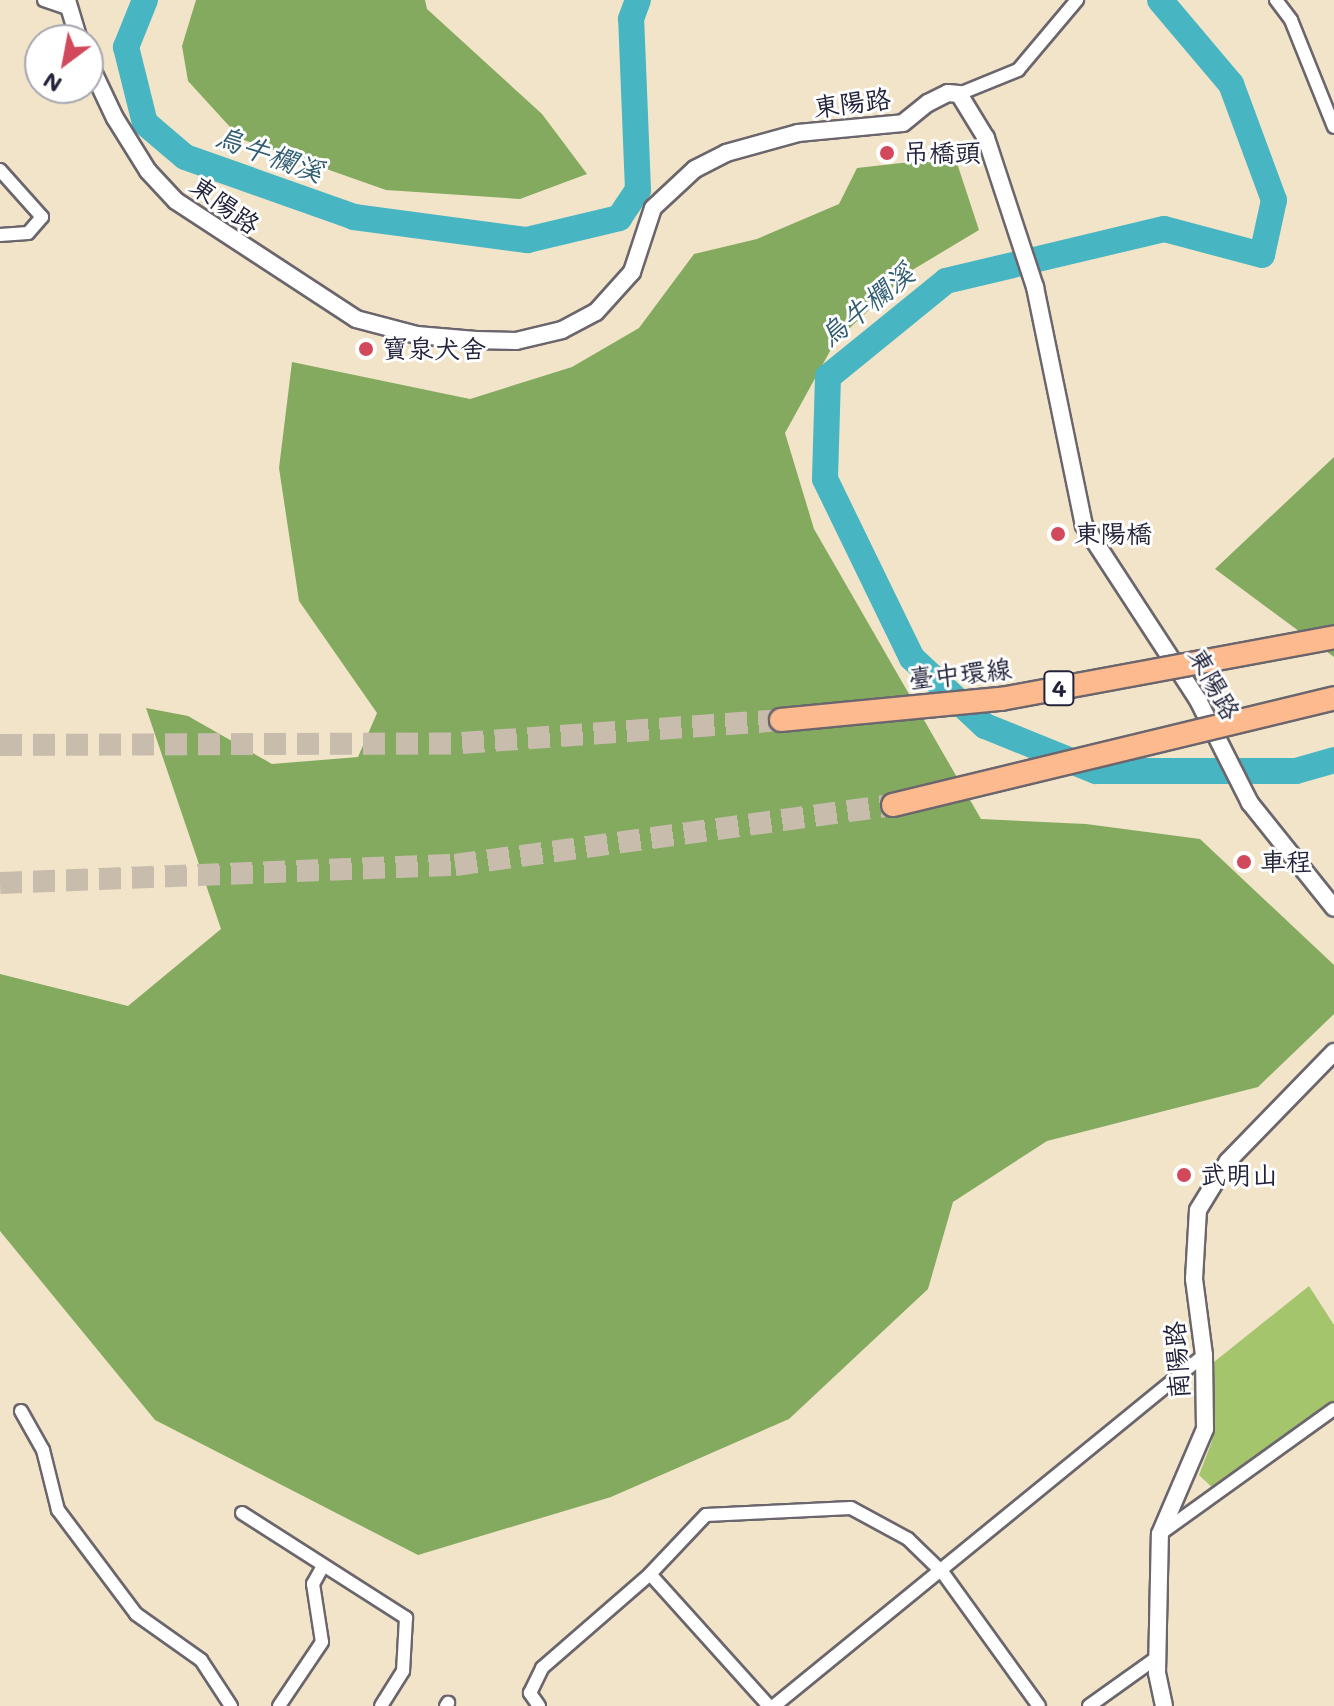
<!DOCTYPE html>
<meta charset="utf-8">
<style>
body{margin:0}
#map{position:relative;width:1334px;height:1706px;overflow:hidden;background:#f2e4c9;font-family:Mali,"LXGW WenKai TC",sans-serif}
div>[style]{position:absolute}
.green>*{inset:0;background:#a5c56d}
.forest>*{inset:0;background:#84aa60}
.river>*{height:26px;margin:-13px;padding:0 13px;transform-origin:13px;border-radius:13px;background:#48b5c3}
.motorway-tunnel>*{height:22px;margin-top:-11px;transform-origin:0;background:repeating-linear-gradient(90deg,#c8bdad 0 22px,transparent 0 33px)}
.roads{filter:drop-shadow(2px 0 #6b666d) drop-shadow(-2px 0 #6b666d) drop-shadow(0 2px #6b666d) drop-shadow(0 -2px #6b666d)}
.minor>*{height:12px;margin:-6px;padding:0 6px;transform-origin:6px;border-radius:6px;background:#fff}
.tertiary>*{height:16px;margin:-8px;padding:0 8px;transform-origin:8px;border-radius:8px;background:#fff}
.bridges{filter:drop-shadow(2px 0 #6b666d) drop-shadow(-2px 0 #6b666d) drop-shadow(0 2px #6b666d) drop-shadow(0 -2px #6b666d)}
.motorway-bridge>*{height:22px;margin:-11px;padding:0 11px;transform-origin:11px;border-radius:11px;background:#fcba8e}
.dots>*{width:22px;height:22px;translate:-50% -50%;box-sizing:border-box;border:4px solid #fff;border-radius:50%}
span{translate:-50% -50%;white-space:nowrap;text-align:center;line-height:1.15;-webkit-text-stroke:6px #fff;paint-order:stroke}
.shield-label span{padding:2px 6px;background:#fff;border:2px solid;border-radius:6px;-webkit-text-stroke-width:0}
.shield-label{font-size:24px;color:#22223b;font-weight:700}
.street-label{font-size:26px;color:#22223b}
.poi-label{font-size:26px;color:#22223b}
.left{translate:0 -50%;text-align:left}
.water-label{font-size:28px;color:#315d71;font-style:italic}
.north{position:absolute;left:24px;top:24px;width:80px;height:80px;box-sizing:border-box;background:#fff;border:2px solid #a7a7b1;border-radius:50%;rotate:212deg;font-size:22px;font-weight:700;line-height:32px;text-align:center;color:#22223b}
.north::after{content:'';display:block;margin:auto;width:28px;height:36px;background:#d1495b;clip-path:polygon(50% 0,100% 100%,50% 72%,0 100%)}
</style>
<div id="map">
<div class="green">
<div style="clip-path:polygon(1309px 1286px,1334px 1325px,1334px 1405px,1219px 1494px,1199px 1475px,1212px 1441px,1214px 1362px)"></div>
</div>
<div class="forest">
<div style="clip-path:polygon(196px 0,425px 0,427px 9px,542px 114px,587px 174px,520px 199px,386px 190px,241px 139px,188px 81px,182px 46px)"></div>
<div style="clip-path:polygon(955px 157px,979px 230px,909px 272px,835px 342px,785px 433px,814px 529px,981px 819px,1086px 824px,1200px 839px,1334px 965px,1334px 1014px,1258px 1087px,1047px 1141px,953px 1202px,928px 1289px,789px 1419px,611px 1497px,418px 1555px,155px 1420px,0 1231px,0 974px,128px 1006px,221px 929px,146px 708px,188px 716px,272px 764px,358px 757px,377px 713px,299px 601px,279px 468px,292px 362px,470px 399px,572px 367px,639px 328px,694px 254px,757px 239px,839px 204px,857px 168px)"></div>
<div style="clip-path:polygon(1334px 457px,1334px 657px,1215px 569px)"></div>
</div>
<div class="river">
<div style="left:145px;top:0;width:51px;rotate:112deg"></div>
<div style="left:126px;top:47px;width:78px;rotate:76deg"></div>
<div style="left:145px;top:123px;width:52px;rotate:40.4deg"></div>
<div style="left:185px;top:157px;width:179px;rotate:19.5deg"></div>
<div style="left:354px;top:217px;width:175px;rotate:7.6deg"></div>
<div style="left:527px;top:240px;width:95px;rotate:-13.4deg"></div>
<div style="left:619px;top:218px;width:34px;rotate:-56deg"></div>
<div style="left:638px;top:190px;width:171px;rotate:-92.3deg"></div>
<div style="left:631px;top:19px;width:20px;rotate:-70deg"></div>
<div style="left:1160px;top:0;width:110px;rotate:49.8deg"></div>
<div style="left:1231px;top:84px;width:124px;rotate:69.7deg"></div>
<div style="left:1274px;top:200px;width:56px;rotate:102.3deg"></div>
<div style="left:1262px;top:255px;width:101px;rotate:-165.1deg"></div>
<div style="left:1164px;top:229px;width:224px;rotate:166.6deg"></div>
<div style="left:946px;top:281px;width:152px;rotate:140.9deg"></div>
<div style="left:828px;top:377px;width:102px;rotate:91.7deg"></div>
<div style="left:825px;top:479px;width:199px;rotate:64.1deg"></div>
<div style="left:912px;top:658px;width:100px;rotate:43deg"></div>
<div style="left:985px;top:726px;width:120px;rotate:22.1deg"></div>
<div style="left:1096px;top:771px;width:200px"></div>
<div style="left:1296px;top:771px;width:40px;rotate:-16deg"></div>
</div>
<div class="motorway-tunnel">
<div style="left:0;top:745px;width:462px;rotate:-0.2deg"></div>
<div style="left:462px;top:743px;width:320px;rotate:-4.1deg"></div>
<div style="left:0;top:883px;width:455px;rotate:-2.3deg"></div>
<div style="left:455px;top:865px;width:442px;rotate:-7.8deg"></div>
</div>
<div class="roads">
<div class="minor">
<div style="left:44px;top:0;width:24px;rotate:19deg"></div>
<div style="left:1276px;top:0;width:25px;rotate:53deg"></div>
<div style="left:1291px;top:20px;width:115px;rotate:68.1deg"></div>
<div style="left:959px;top:94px;width:64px;rotate:-22.1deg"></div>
<div style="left:1018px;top:70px;width:92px;rotate:-49.9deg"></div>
<div style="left:0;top:170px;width:63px;rotate:48.2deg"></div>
<div style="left:42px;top:217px;width:21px;rotate:131deg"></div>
<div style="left:28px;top:233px;width:28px;rotate:176deg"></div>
<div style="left:21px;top:1411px;width:45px;rotate:60.6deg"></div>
<div style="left:43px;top:1450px;width:62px;rotate:76deg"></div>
<div style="left:58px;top:1510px;width:130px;rotate:53.1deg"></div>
<div style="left:136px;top:1614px;width:80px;rotate:35.3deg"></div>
<div style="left:201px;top:1660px;width:55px;rotate:56.9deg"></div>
<div style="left:242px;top:1513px;width:195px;rotate:32.6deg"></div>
<div style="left:406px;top:1618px;width:53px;rotate:93.2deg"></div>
<div style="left:403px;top:1671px;width:41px;rotate:122.2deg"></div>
<div style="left:1160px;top:1534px;width:214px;rotate:-35.7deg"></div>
<div style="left:650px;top:1574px;width:81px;rotate:-46.5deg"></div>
<div style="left:706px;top:1515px;width:145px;rotate:-2.8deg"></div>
<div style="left:851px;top:1508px;width:65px;rotate:28.5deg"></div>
<div style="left:908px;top:1539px;width:49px;rotate:44.2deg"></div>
<div style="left:943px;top:1573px;width:164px;rotate:54.2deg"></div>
<div style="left:279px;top:1706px;width:77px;rotate:-56.1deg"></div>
<div style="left:322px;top:1642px;width:59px;rotate:-98.8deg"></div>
<div style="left:313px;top:1584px;width:21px;rotate:-61deg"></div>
<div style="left:446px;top:1706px;width:4px;rotate:-56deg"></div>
<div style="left:539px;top:1706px;width:16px;rotate:-125deg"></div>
<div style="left:530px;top:1693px;width:28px;rotate:-64deg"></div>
<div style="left:542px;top:1668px;width:143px;rotate:-41deg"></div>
<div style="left:650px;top:1574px;width:178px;rotate:48deg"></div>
<div style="left:774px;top:1706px;width:555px;rotate:-39.22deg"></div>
<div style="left:1089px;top:1706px;width:82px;rotate:-35.6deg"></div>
</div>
<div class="tertiary">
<div style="left:67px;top:0;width:42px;rotate:73.3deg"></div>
<div style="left:88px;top:61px;width:63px;rotate:64.7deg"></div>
<div style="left:115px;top:118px;width:62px;rotate:58.1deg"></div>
<div style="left:148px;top:171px;width:41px;rotate:47deg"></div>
<div style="left:176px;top:201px;width:215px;rotate:33.2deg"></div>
<div style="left:356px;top:319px;width:63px;rotate:14.7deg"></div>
<div style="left:417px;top:335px;width:59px;rotate:4.8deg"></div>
<div style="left:476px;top:340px;width:40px;rotate:1.4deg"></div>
<div style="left:516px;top:341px;width:47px;rotate:-13.4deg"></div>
<div style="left:562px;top:330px;width:38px;rotate:-28deg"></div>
<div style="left:596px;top:312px;width:54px;rotate:-48deg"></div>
<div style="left:632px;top:272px;width:67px;rotate:-71.8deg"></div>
<div style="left:653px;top:208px;width:57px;rotate:-42.9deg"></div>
<div style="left:695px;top:169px;width:35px;rotate:-27deg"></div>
<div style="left:726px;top:153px;width:75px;rotate:-15.5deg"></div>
<div style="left:798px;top:133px;width:105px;rotate:-5.4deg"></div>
<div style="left:903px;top:123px;width:32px;rotate:-39deg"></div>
<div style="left:928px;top:103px;width:22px;rotate:-27deg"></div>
<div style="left:948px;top:93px;width:11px;rotate:5deg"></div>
<div style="left:959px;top:94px;width:52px;rotate:58.5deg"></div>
<div style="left:986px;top:138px;width:157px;rotate:71.8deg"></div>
<div style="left:1035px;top:287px;width:243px;rotate:78.4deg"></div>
<div style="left:1084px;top:525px;width:209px;rotate:56.9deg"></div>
<div style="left:1198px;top:700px;width:115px;rotate:63.2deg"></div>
<div style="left:1250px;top:803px;width:134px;rotate:51.3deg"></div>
<div style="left:1164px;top:1706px;width:34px;rotate:-102deg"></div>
<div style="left:1157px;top:1673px;width:139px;rotate:-88.8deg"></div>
<div style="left:1160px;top:1534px;width:114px;rotate:-66.8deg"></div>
<div style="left:1205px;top:1429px;width:74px;rotate:-90.8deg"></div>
<div style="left:1204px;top:1355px;width:77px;rotate:-97.5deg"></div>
<div style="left:1194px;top:1279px;width:69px;rotate:-86.7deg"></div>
<div style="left:1198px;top:1210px;width:57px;rotate:-58.5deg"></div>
<div style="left:1228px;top:1161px;width:152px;rotate:-45.8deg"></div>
</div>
</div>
<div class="bridges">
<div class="motorway-bridge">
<div style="left:781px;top:720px;width:221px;rotate:-5.5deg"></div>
<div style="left:1001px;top:699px;width:339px;rotate:-10.5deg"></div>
<div style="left:893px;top:805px;width:454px;rotate:-13.6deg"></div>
</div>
</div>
<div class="dots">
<div style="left:887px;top:153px;background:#d1495b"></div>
<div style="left:366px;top:349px;background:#d1495b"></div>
<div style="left:1058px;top:534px;background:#d1495b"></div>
<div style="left:1244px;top:862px;background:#d1495b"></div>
<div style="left:1184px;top:1175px;background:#d1495b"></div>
</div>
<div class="shield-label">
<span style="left:1059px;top:688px">4</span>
</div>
<div class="street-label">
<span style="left:852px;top:103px;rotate:-7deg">東陽路</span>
<span style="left:225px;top:205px;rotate:36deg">東陽路</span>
<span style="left:960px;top:674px;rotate:-6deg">臺中環線</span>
<span style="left:1214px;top:684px;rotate:61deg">東陽路</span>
<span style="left:1177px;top:1360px;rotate:-94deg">南陽路</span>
</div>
<div class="poi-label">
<span class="left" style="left:903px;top:153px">吊橋頭</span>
<span class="left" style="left:382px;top:349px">寶泉犬舍</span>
<span class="left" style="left:1074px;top:534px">東陽橋</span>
<span class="left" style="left:1260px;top:862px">車程</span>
<span class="left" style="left:1200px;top:1175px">武明山</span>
</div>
<div class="water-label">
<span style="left:270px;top:153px;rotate:20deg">烏牛欄溪</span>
<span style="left:866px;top:304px;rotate:-39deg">烏牛欄溪</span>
</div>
<div class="north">N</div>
</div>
